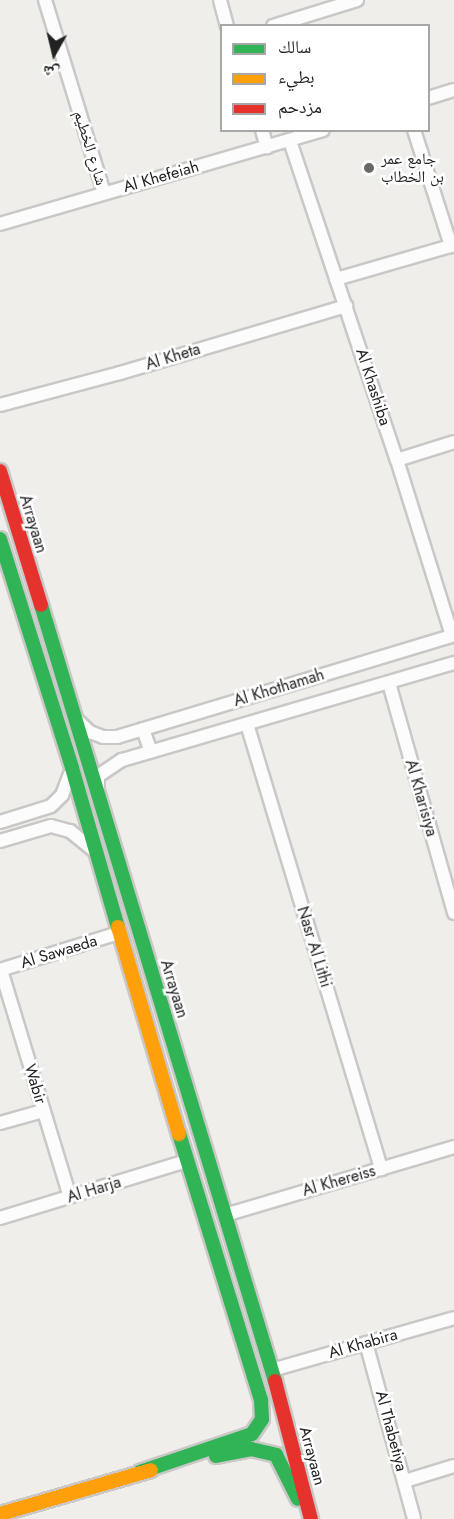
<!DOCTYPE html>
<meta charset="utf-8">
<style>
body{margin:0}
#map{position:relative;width:454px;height:1519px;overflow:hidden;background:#f0eeeb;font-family:Jost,"Noto Naskh Arabic",sans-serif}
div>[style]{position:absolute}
.roads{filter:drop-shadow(2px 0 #c9c8c7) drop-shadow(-2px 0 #c9c8c7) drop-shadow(0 2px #c9c8c7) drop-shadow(0 -2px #c9c8c7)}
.street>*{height:12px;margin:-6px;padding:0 6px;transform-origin:6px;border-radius:6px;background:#fdfcfc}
.fast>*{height:14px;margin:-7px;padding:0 7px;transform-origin:7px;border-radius:7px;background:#30b455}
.slow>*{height:14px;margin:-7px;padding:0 7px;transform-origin:7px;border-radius:7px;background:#ff9f0a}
.jam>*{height:14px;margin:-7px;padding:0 7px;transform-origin:7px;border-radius:7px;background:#e5322d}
.dots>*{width:16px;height:16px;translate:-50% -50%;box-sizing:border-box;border:3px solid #fff;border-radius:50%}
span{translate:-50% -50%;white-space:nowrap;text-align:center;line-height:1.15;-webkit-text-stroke:5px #fff;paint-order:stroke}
.street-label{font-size:16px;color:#222}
.poi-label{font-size:16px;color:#222}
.left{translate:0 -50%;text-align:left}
.legend{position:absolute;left:220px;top:24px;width:210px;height:108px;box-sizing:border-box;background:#fff;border:2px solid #a7a7a7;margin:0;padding:8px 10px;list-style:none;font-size:18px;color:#222}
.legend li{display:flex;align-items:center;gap:12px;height:30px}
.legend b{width:30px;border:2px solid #a7a7a7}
.north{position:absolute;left:24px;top:24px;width:60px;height:60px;-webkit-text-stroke:4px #fff;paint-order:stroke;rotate:188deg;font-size:16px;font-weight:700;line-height:24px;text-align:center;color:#222}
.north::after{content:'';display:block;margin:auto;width:21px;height:27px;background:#222;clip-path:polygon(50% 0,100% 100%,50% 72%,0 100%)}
</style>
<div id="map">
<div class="roads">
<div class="street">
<div style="left:45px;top:0;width:202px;rotate:73deg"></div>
<div style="left:220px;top:0;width:27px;rotate:75deg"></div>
<div style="left:273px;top:26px;width:88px;rotate:-17.2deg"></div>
<div style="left:428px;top:98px;width:27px;rotate:-17deg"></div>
<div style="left:262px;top:130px;width:18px;rotate:74deg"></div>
<div style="left:414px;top:130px;width:122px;rotate:72.3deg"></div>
<div style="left:290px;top:141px;width:336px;rotate:71.5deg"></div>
<div style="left:397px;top:460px;width:183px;rotate:72.6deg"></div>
<div style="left:0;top:224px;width:336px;rotate:-16.2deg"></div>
<div style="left:336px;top:279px;width:123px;rotate:-16.1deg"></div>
<div style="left:0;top:405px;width:124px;rotate:-14.9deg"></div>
<div style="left:120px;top:373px;width:236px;rotate:-16.5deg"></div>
<div style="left:397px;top:460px;width:60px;rotate:-17.5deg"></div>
<div style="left:389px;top:683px;width:239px;rotate:74.2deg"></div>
<div style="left:77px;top:720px;width:18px;rotate:43deg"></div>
<div style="left:90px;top:732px;width:14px;rotate:21deg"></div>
<div style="left:103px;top:737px;width:14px"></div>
<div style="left:117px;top:737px;width:352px;rotate:-16.8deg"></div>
<div style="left:247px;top:724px;width:465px;rotate:73.2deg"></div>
<div style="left:143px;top:729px;width:24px;rotate:71deg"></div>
<div style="left:98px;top:787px;width:11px;rotate:-90deg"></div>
<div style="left:98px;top:776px;width:29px;rotate:-34deg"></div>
<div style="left:122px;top:760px;width:346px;rotate:-16.3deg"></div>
<div style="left:0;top:822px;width:53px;rotate:-17.4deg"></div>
<div style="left:51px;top:806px;width:16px;rotate:-45deg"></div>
<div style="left:62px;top:795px;width:28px;rotate:-69deg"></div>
<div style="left:0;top:841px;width:53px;rotate:-16.4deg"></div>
<div style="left:51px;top:826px;width:20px;rotate:15deg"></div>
<div style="left:70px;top:831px;width:35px;rotate:39deg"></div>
<div style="left:0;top:970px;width:125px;rotate:-17.3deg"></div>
<div style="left:1px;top:970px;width:237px;rotate:73.1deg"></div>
<div style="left:0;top:1123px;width:45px;rotate:-15.6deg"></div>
<div style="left:225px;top:1215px;width:239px;rotate:-16.5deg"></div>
<div style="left:0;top:1218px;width:195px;rotate:-17deg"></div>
<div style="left:366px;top:1343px;width:182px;rotate:74.7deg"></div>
<div style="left:272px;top:1370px;width:189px;rotate:-15.9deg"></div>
<div style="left:405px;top:1481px;width:51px;rotate:-17deg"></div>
</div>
<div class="fast">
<div style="left:0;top:539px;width:240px;rotate:72.5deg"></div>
<div style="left:72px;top:768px;width:166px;rotate:73.9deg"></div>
<div style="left:41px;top:605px;width:811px;rotate:73.22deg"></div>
<div style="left:216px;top:1456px;width:36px;rotate:-11deg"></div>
<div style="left:251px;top:1449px;width:26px;rotate:13deg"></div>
<div style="left:276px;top:1455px;width:49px;rotate:63.4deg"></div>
<div style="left:140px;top:1472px;width:118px;rotate:-18.7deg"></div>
<div style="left:252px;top:1434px;width:18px;rotate:-56deg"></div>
<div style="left:262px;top:1419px;width:19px;rotate:-93deg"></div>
<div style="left:261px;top:1400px;width:278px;rotate:-107.1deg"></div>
</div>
<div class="slow">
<div style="left:118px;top:927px;width:216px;rotate:73.6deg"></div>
<div style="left:0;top:1514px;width:157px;rotate:-16.2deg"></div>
</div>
<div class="jam">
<div style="left:0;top:471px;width:140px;rotate:73deg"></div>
<div style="left:275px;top:1381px;width:143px;rotate:75.4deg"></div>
</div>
</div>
<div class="dots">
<div style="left:369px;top:168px;background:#6a6968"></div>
</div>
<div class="street-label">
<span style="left:90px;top:148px;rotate:73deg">شارع الخطيم</span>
<span style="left:161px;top:177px;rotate:-16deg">Al Khefeiah</span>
<span style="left:173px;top:357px;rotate:-17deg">Al Kheta</span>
<span style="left:373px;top:387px;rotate:72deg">Al Khashiba</span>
<span style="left:33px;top:524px;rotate:73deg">Arrayaan</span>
<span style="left:279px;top:688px;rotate:-17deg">Al Khothamah</span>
<span style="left:421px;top:798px;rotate:74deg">Al Kharisiya</span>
<span style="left:314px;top:947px;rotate:73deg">Nasr Al Lithi</span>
<span style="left:59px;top:952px;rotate:-17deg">Al Sawaeda</span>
<span style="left:174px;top:989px;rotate:73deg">Arrayaan</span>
<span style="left:35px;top:1084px;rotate:73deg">Wabir</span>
<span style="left:339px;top:1181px;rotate:-16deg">Al Khereiss</span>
<span style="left:94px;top:1190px;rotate:-17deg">Al Harja</span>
<span style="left:363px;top:1344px;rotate:-16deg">Al Khabira</span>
<span style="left:391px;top:1431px;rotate:75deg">Al Thabetiya</span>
<span style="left:312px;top:1456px;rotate:75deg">Arrayaan</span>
</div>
<div class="poi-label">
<span class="left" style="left:381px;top:168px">جامع عمر<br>بن الخطاب</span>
</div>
<ul class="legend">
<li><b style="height:8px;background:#30b455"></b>سالك</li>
<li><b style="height:8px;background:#ff9f0a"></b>بطيء</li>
<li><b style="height:8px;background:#e5322d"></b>مزدحم</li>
</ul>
<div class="north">ش</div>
</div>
